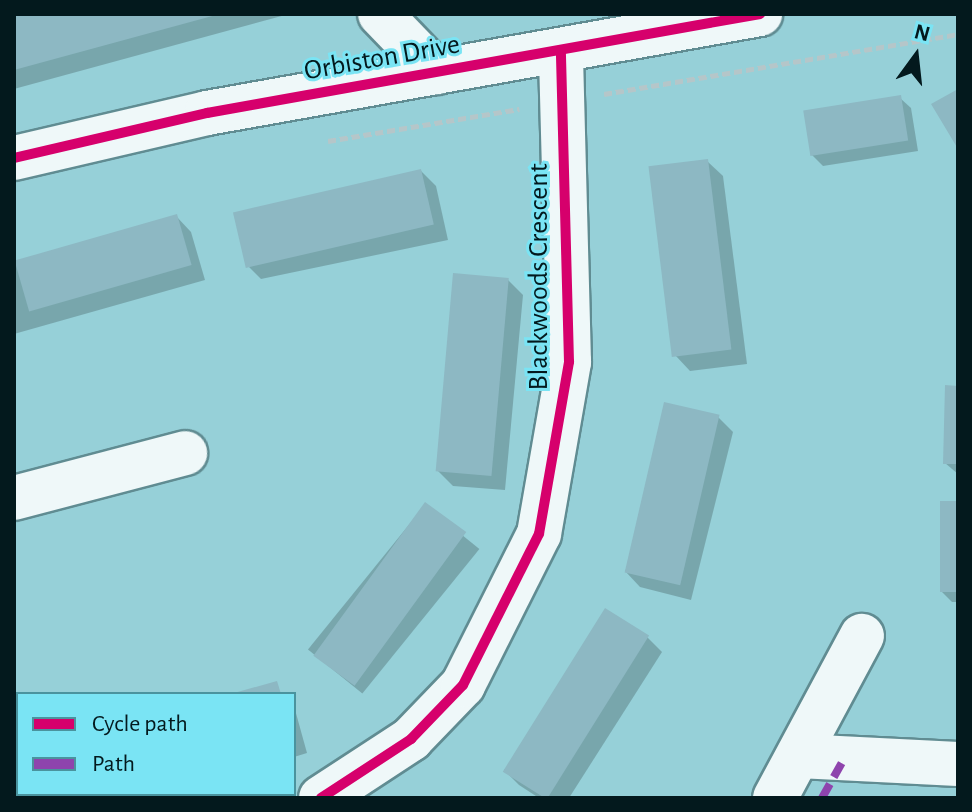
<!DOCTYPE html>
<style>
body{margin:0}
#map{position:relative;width:972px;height:812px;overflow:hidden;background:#96d0d8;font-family:"Alegreya Sans",sans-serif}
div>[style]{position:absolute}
.shadow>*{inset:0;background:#0003;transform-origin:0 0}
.building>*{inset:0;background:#8db8c3;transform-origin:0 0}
.path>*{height:5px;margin-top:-2.5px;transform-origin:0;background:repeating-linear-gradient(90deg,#b5c6c9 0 8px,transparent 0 12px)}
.roads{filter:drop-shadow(2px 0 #608c92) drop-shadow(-2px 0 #608c92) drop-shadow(0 2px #608c92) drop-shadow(0 -2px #608c92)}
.minor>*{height:44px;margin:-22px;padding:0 22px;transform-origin:22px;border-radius:22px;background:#eff8f9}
.quiet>*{height:8px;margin-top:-4px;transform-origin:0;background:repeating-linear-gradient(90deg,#8e44ad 0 16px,transparent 0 24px)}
.cycleway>*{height:10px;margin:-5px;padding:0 5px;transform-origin:5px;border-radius:5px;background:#d6006c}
span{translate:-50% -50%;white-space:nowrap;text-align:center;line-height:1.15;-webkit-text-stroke:6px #7ae4f4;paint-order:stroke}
.street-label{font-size:28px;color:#03191d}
.frame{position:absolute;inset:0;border:16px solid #03191d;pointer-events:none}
.legend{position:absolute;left:16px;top:692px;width:280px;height:104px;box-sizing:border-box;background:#7ae4f4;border:2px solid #4a939e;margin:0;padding:10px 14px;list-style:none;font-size:24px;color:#03191d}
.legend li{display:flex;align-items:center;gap:16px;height:40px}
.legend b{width:40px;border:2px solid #4a939e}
.north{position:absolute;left:876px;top:16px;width:80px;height:80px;-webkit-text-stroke:6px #7ae4f4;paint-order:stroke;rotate:15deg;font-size:22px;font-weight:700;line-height:32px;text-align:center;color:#03191d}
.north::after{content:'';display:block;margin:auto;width:28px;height:36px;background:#03191d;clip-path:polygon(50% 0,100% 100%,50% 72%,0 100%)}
</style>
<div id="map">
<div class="shadow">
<div style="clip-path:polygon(28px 14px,289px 14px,14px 89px,14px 18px)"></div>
<div style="clip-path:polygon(900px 98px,911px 108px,918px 151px,823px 166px,812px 155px)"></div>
<div style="clip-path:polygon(707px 161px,723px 176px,747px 364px,690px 371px,675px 355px)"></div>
<div style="clip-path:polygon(421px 171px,436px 186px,448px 240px,261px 279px,246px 264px)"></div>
<div style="clip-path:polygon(176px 216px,191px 232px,205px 280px,14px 334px,14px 262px)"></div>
<div style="clip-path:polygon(508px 280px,523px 295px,505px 490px,453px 486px,437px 470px)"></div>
<div style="clip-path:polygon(958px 388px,958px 474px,945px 463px)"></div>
<div style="clip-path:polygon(718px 417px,733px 432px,691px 600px,640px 587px,625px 571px)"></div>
<div style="clip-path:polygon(958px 503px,958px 602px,952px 602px,941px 591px)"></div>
<div style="left:425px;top:505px;width:70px;height:186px;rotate:39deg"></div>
<div style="clip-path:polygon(647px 637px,662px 652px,569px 798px,539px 798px,519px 785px,504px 770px)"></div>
<div style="clip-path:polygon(294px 706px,307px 753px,294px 757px)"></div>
<div style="clip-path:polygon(18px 755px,18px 794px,14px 779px)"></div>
<div style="clip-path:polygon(18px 794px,159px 794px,145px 798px)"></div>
</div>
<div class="building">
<div style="clip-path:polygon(216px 14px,216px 15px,14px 70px,14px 16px)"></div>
<div style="clip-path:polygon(958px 89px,958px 149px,931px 104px)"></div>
<div style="left:901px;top:95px;width:46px;height:99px;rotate:81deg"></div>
<div style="left:708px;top:159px;width:192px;height:60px;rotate:83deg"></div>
<div style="left:421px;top:169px;width:57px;height:193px;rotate:77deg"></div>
<div style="left:177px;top:214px;width:53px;height:169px;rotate:74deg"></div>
<div style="left:453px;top:273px;width:56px;height:199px;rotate:5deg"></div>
<div style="clip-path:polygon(945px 385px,958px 386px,958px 464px,943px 464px)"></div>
<div style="left:664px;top:402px;width:57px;height:175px;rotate:13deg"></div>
<div style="left:940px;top:501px;width:18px;height:91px"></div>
<div style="left:425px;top:502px;width:51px;height:190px;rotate:36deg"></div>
<div style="left:605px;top:608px;width:52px;height:193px;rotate:32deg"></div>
<div style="clip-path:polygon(277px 681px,281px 694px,234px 694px,234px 693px)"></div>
<div style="clip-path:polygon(18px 753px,18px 794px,88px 795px,17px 798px)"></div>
</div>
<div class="path">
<div style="left:604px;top:94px;width:359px;rotate:-9.6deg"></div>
<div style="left:328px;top:141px;width:194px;rotate:-9.5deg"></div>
</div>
<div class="roads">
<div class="minor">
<div style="left:380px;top:14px;width:81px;rotate:46deg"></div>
<div style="left:14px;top:158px;width:198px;rotate:-13.1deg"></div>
<div style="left:207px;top:113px;width:562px;rotate:-10.15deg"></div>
<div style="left:14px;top:498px;width:177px;rotate:-14.7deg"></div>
<div style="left:799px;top:756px;width:159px;rotate:2.9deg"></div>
<div style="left:321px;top:798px;width:108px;rotate:-33.2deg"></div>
<div style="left:411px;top:739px;width:75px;rotate:-46.1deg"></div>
<div style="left:463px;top:685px;width:169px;rotate:-63.3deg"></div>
<div style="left:539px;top:534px;width:175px;rotate:-80.1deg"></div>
<div style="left:569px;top:362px;width:312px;rotate:-91.5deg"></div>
<div style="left:775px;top:798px;width:184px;rotate:-61.8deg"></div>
</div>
</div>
<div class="quiet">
<div style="left:822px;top:798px;width:45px;rotate:-60.6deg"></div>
</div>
<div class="cycleway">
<div style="left:14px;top:158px;width:198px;rotate:-13.1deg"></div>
<div style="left:207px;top:113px;width:562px;rotate:-10.15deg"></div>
<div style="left:321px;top:798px;width:108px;rotate:-33.2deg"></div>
<div style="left:411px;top:739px;width:75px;rotate:-46.1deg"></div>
<div style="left:463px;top:685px;width:169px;rotate:-63.3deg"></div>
<div style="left:539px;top:534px;width:175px;rotate:-80.1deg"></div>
<div style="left:569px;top:362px;width:312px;rotate:-91.5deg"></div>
</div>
<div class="street-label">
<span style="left:382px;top:58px;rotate:-10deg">Orbiston Drive</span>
<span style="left:539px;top:277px;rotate:-90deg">Blackwoods Crescent</span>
</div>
<div class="frame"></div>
<ul class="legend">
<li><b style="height:10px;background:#d6006c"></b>Cycle path</li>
<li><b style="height:10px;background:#8e44ad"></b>Path</li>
</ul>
<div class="north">N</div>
</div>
